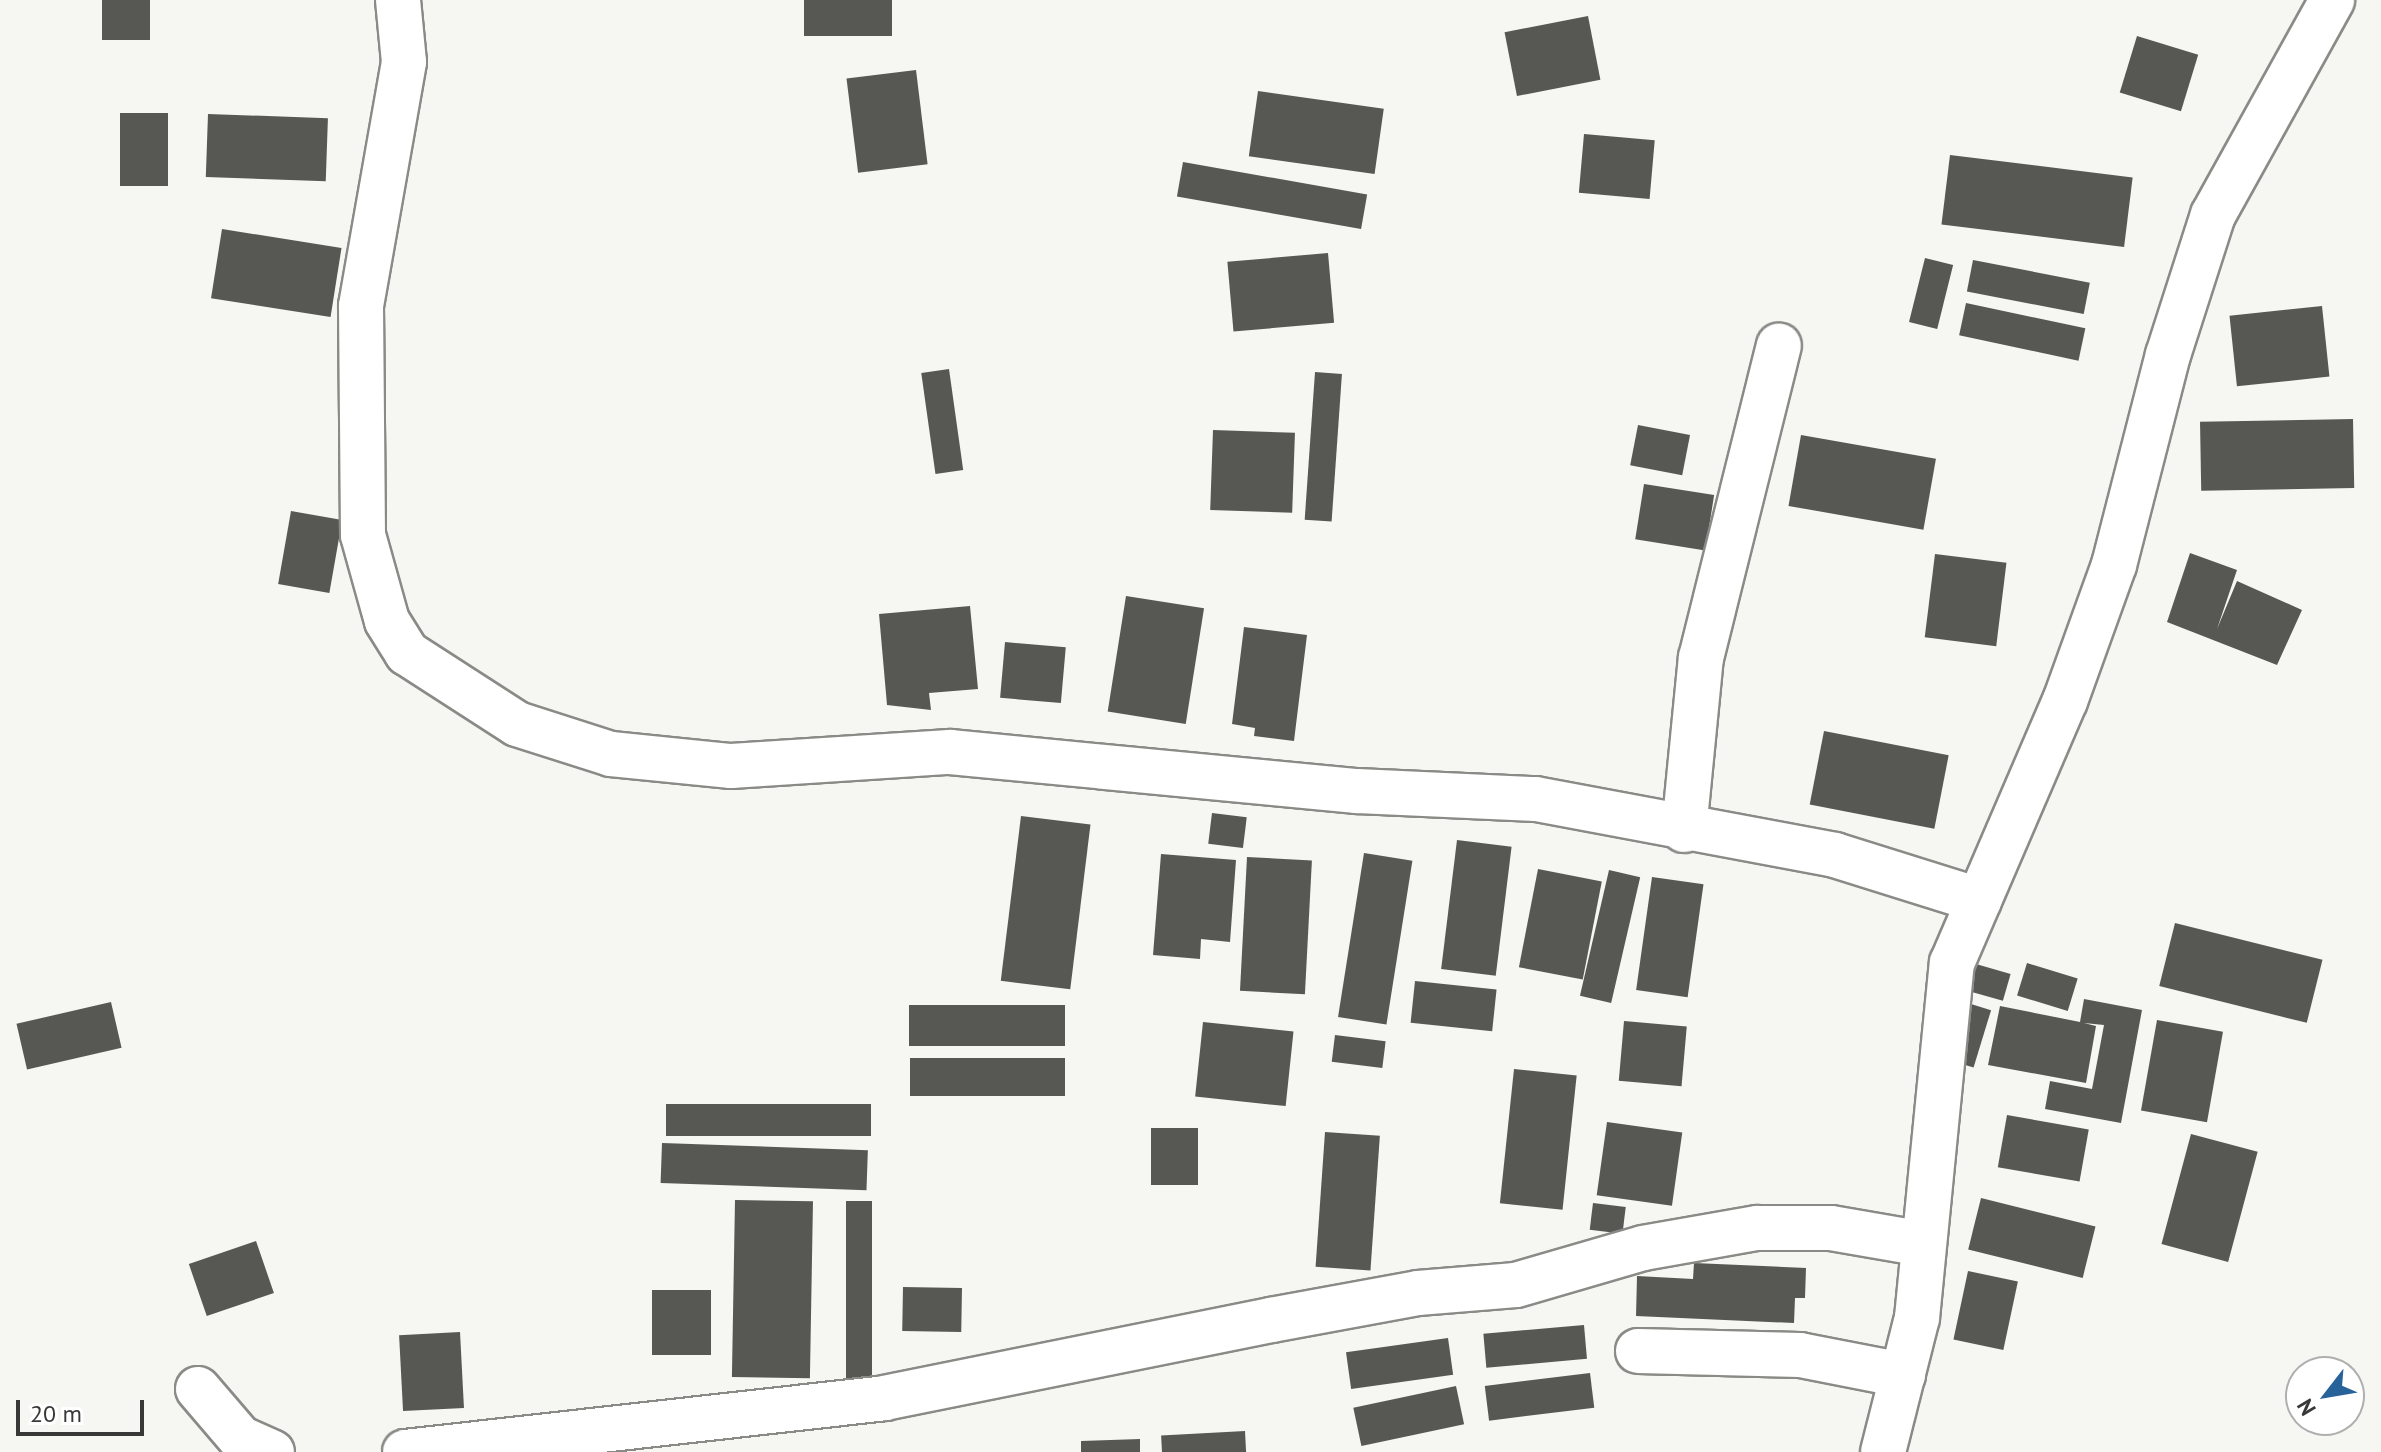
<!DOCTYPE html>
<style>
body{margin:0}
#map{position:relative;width:2381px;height:1452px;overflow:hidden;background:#f6f6f2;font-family:"PT Sans",sans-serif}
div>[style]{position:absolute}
.building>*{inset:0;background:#575754;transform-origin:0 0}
.roads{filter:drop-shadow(2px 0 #8a8a86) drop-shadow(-2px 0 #8a8a86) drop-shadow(0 2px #8a8a86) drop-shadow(0 -2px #8a8a86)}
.street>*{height:44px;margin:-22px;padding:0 22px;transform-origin:22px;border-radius:22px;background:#fff}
span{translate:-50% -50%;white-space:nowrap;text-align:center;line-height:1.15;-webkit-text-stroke:8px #fff;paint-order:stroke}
.north{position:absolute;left:2285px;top:1356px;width:80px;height:80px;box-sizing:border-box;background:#fff;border:2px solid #afafaf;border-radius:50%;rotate:239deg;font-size:22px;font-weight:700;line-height:32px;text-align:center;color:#383837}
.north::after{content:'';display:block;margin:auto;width:28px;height:36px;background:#276299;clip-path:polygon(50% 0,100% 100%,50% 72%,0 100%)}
.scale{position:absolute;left:16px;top:1400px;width:128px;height:36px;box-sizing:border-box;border:4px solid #383837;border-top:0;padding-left:10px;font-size:24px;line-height:28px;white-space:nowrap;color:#383837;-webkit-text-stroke:6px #fff;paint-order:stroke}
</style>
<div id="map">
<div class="building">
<div style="left:102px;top:0;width:48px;height:40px"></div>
<div style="left:804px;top:0;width:88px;height:36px"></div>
<div style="left:1588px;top:16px;width:65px;height:85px;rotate:79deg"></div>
<div style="left:2137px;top:36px;width:64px;height:59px;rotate:17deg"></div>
<div style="left:916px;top:70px;width:95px;height:70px;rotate:83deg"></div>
<div style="left:1258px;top:91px;width:127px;height:66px;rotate:8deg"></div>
<div style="left:120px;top:113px;width:48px;height:73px"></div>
<div style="left:208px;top:114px;width:120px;height:63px;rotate:2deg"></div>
<div style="left:1584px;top:134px;width:71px;height:59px;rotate:5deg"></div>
<div style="left:1950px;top:155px;width:184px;height:70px;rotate:7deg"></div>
<div style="left:1183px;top:162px;width:187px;height:35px;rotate:10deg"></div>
<div style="left:222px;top:229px;width:121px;height:70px;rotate:9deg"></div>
<div style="left:1328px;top:253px;width:70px;height:101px;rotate:85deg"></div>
<div style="left:1925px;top:258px;width:29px;height:66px;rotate:14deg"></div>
<div style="left:1973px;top:260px;width:119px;height:32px;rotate:11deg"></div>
<div style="left:1966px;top:303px;width:122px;height:33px;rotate:12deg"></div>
<div style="left:2322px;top:306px;width:71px;height:93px;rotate:84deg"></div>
<div style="left:949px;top:369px;width:102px;height:28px;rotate:82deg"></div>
<div style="left:1315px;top:372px;width:27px;height:148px;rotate:4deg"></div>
<div style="left:2353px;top:419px;width:69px;height:153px;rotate:89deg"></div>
<div style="left:1638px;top:425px;width:53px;height:41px;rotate:11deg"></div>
<div style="left:1213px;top:430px;width:82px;height:80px;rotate:2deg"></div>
<div style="left:1801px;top:435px;width:137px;height:72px;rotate:10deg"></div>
<div style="left:1644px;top:484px;width:71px;height:56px;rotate:9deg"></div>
<div style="left:291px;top:511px;width:52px;height:74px;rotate:10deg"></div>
<div style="clip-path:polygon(2190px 553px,2237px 570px,2217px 629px,2237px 581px,2302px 610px,2277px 665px,2167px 622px)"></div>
<div style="left:1935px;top:554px;width:72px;height:84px;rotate:7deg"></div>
<div style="left:1126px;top:596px;width:79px;height:117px;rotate:9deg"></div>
<div style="clip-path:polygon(970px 606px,978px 689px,929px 693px,931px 710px,887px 705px,879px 614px)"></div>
<div style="clip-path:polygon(1244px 627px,1307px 635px,1294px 741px,1254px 736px,1255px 728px,1232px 724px)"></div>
<div style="left:1005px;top:642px;width:61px;height:56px;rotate:5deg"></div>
<div style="left:1824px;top:731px;width:127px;height:75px;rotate:11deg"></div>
<div style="left:1212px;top:813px;width:35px;height:31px;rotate:7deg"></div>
<div style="left:1021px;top:816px;width:70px;height:166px;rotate:7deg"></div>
<div style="left:1457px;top:840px;width:55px;height:130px;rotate:7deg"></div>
<div style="left:1364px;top:853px;width:49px;height:166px;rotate:9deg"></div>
<div style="clip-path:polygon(1161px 854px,1236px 860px,1230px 942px,1201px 939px,1200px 959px,1153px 955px)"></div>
<div style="left:1247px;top:857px;width:65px;height:134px;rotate:3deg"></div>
<div style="left:1538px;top:869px;width:65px;height:100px;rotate:11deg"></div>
<div style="left:1609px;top:870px;width:32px;height:129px;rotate:13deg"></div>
<div style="left:1652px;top:877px;width:52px;height:114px;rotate:8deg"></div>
<div style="left:2175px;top:923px;width:152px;height:65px;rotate:14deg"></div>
<div style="left:2027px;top:963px;width:53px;height:34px;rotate:17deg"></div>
<div style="left:1976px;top:964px;width:36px;height:28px;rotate:16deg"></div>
<div style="left:1415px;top:981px;width:82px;height:42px;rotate:6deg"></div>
<div style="clip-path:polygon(2084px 999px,2142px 1010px,2121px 1123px,2045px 1109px,2050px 1081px,2092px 1089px,2104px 1025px,2084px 1023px,2096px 1026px,2086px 1083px,1988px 1065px,2000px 1006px,2080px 1022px)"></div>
<div style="left:111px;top:1002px;width:47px;height:97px;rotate:77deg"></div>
<div style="left:1971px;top:1004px;width:21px;height:60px;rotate:17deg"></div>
<div style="left:909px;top:1005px;width:156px;height:41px"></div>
<div style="left:2157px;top:1020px;width:67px;height:92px;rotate:10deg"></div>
<div style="left:1624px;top:1021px;width:63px;height:60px;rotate:5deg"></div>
<div style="left:1203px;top:1022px;width:91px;height:75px;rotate:6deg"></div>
<div style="left:1335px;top:1035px;width:51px;height:27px;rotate:7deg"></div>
<div style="left:910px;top:1058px;width:155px;height:38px"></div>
<div style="left:1514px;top:1069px;width:63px;height:135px;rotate:6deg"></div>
<div style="left:666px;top:1104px;width:205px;height:32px"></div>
<div style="left:2007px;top:1115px;width:83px;height:53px;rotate:10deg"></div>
<div style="left:1607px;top:1122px;width:76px;height:74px;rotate:8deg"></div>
<div style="left:1151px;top:1128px;width:47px;height:57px"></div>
<div style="left:1325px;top:1132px;width:55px;height:135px;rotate:4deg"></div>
<div style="left:2191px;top:1134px;width:69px;height:114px;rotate:15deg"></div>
<div style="left:662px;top:1143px;width:206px;height:40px;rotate:2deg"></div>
<div style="left:1981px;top:1198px;width:118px;height:53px;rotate:14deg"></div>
<div style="left:735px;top:1200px;width:78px;height:177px;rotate:1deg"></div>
<div style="left:846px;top:1201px;width:26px;height:185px"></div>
<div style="left:1593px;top:1203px;width:33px;height:27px;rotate:7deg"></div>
<div style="left:256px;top:1241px;width:55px;height:71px;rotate:71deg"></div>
<div style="clip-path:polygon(1694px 1263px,1806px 1268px,1805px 1298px,1795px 1298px,1794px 1323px,1636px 1316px,1637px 1276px,1693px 1279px)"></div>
<div style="left:1968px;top:1271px;width:51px;height:70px;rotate:12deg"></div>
<div style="left:903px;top:1287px;width:59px;height:44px;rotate:1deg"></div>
<div style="left:652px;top:1290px;width:59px;height:65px"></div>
<div style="left:1584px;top:1325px;width:34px;height:101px;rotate:85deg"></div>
<div style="left:460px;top:1332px;width:76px;height:61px;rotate:87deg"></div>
<div style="left:1448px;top:1338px;width:37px;height:103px;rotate:82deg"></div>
<div style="left:1590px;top:1373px;width:35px;height:106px;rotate:83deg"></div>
<div style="left:1456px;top:1386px;width:39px;height:105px;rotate:78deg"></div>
<div style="left:1245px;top:1431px;width:21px;height:84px;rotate:87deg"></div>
<div style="clip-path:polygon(1140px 1439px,1140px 1452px,1081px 1452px,1081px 1441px)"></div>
</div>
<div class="roads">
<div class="street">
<div style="left:398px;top:0;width:62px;rotate:84.5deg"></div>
<div style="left:404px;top:62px;width:248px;rotate:100deg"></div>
<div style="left:361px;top:306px;width:229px;rotate:89.5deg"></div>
<div style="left:363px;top:535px;width:89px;rotate:74.4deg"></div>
<div style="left:387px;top:621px;width:38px;rotate:58deg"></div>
<div style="left:407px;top:653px;width:131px;rotate:32.8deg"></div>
<div style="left:517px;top:724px;width:99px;rotate:17.7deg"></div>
<div style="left:611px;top:754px;width:121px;rotate:5.7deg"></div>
<div style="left:731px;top:766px;width:219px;rotate:-3.7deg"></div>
<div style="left:950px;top:752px;width:409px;rotate:5.5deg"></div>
<div style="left:1357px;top:791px;width:179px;rotate:2.6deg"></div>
<div style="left:1536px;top:799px;width:304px;rotate:10.6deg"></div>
<div style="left:1835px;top:855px;width:151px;rotate:17.4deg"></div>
<div style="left:1684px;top:830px;width:173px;rotate:-84.4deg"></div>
<div style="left:1701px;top:658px;width:322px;rotate:-76deg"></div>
<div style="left:1638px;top:1351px;width:162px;rotate:1.4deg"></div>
<div style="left:1800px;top:1355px;width:105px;rotate:11deg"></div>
<div style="left:198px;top:1389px;width:65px;rotate:49.4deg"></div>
<div style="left:240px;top:1438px;width:35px;rotate:24deg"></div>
<div style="left:405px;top:1452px;width:482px;rotate:-6.4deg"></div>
<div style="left:884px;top:1398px;width:395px;rotate:-11.4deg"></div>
<div style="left:1271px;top:1320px;width:149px;rotate:-10.4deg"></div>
<div style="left:1418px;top:1293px;width:98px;rotate:-4.7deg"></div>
<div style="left:1516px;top:1285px;width:132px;rotate:-16.2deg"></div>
<div style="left:1643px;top:1248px;width:116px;rotate:-10deg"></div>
<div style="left:1757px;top:1228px;width:74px"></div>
<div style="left:1831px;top:1228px;width:94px;rotate:9.8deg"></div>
<div style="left:1883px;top:1452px;width:138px;rotate:-75.8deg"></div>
<div style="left:1917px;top:1318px;width:357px;rotate:-84.4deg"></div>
<div style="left:1952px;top:963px;width:285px;rotate:-66.7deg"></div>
<div style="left:2065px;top:701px;width:145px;rotate:-70.2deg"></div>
<div style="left:2114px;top:565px;width:217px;rotate:-75.6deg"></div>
<div style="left:2168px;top:355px;width:147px;rotate:-72.2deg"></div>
<div style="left:2213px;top:215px;width:246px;rotate:-61deg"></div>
</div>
</div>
<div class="north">N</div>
<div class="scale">20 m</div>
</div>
